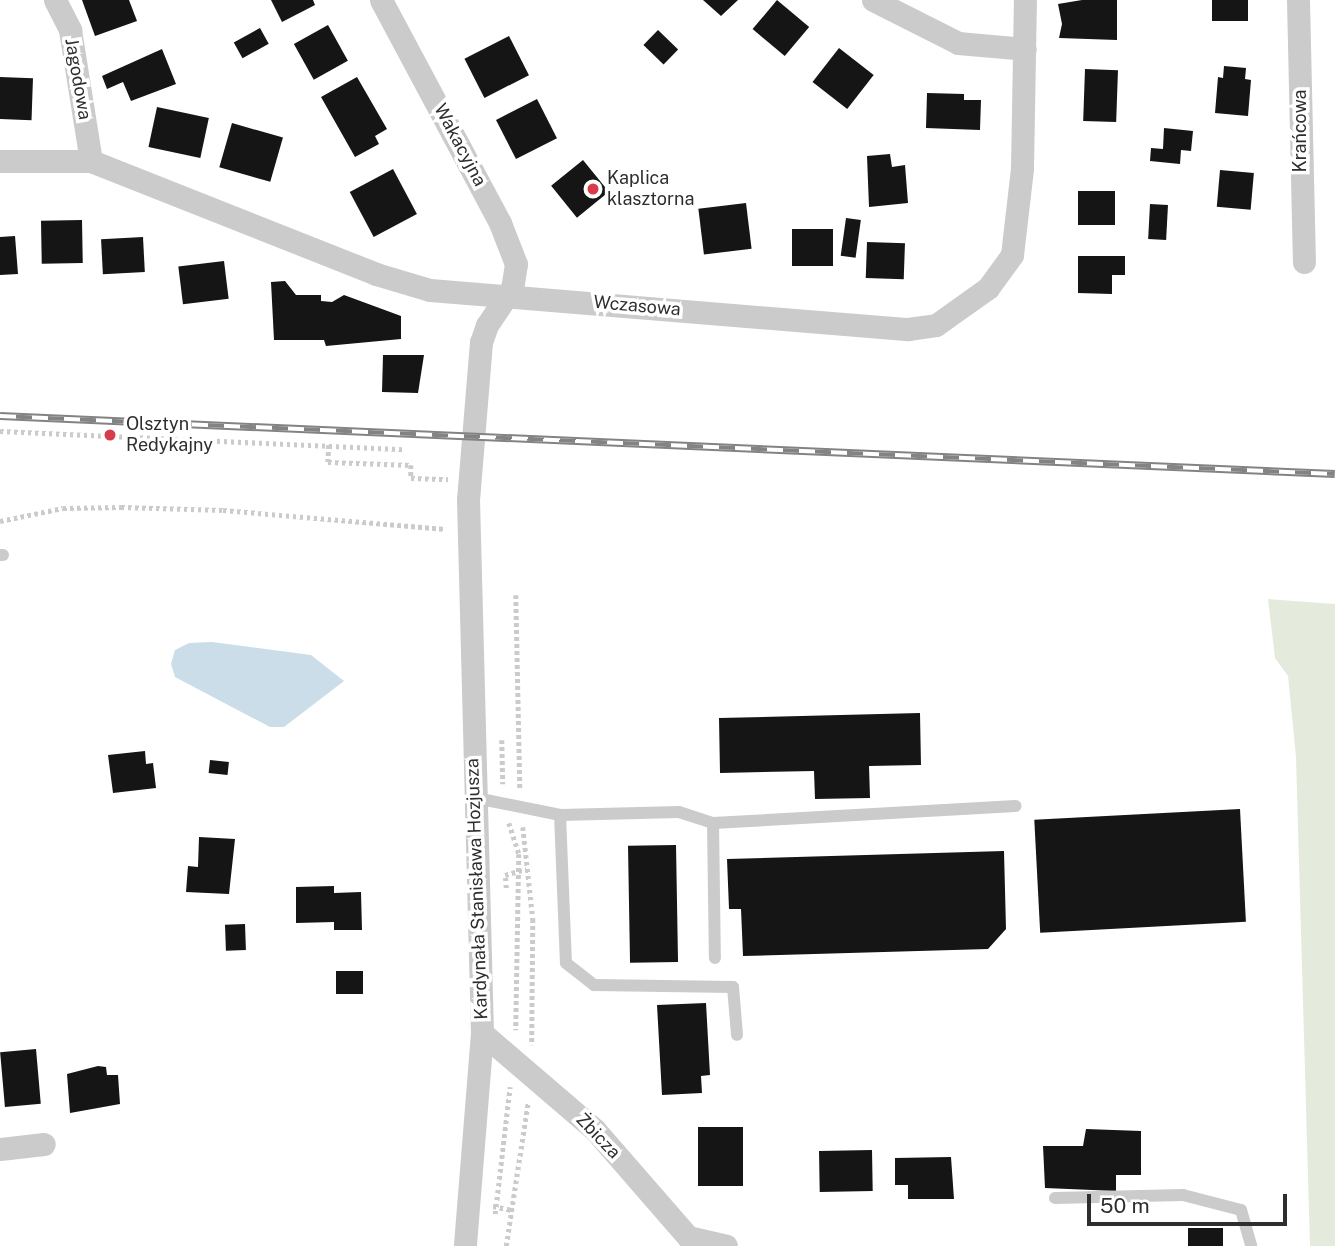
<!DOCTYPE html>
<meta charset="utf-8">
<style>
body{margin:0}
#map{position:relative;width:1335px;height:1246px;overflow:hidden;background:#fff;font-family:"Public Sans",sans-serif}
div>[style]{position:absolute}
.green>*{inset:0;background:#e4eadc}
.water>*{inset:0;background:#cadde9}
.building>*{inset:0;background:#151515;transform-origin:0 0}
.path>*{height:4.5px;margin-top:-2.25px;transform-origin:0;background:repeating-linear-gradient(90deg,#cbcbcb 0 3.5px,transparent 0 7px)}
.lane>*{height:12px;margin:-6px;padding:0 6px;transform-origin:6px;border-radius:6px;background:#cbcbcb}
.street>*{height:23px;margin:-11.5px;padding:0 11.5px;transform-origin:11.5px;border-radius:11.5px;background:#cbcbcb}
.rail>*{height:8px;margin-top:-4px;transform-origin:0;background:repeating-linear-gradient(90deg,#fff 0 16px,#838383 0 32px);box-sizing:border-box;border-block:2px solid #838383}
.dots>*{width:19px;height:19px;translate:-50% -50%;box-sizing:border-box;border:4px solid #fff;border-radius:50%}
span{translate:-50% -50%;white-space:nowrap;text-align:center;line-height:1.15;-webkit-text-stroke:7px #fff;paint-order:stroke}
.street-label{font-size:18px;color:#2e2e2e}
.poi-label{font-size:18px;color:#2e2e2e}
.left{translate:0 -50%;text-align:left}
.scale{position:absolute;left:1087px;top:1194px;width:200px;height:32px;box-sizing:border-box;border:4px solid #2e2e2e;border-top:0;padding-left:9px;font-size:21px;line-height:24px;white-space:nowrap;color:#2e2e2e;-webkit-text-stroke:5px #fff;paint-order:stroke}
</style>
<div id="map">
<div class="green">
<div style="clip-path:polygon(1268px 599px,1335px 604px,1335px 1246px,1310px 1246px,1296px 757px,1288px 676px,1275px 658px)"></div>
</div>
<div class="water">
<div style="clip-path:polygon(212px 642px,311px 655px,344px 681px,284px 727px,270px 727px,175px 677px,171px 664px,175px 650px,189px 643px)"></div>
</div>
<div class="building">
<div style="clip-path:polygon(82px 0,129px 0,137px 21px,95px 36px)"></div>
<div style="clip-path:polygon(271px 0,313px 0,315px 5px,282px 22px)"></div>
<div style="clip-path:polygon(703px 0,738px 0,721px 16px)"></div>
<div style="left:777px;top:0;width:42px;height:38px;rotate:40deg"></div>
<div style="clip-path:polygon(1082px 0,1117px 0,1117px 40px,1059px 38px,1062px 24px,1058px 4px)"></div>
<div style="left:1212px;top:0;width:36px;height:21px"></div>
<div style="left:328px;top:25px;width:41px;height:39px;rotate:61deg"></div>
<div style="left:260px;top:28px;width:18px;height:30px;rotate:61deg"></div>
<div style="left:658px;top:30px;width:28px;height:21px;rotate:44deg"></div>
<div style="left:509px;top:36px;width:44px;height:50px;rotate:63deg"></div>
<div style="left:839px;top:48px;width:44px;height:43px;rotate:38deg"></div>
<div style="clip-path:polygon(162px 49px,176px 84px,131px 101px,123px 82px,107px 89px,102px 76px)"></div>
<div style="clip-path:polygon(1224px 66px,1246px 68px,1245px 79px,1251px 80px,1248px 116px,1215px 113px,1218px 77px,1223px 78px)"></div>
<div style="left:1085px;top:69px;width:33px;height:52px;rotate:2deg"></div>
<div style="left:0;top:77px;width:33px;height:42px;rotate:2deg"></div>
<div style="clip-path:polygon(357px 77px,387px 129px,375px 136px,379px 144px,355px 157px,321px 97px)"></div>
<div style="clip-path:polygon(927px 93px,964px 94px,964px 100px,981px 100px,980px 130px,926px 128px)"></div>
<div style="left:537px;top:99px;width:44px;height:46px;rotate:63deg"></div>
<div style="left:157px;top:107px;width:53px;height:41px;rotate:12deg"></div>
<div style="left:232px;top:123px;width:53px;height:46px;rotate:16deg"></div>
<div style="clip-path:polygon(1164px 128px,1193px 131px,1191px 151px,1181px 150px,1180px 164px,1150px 161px,1151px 148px,1163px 149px)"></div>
<div style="clip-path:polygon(890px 154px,892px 167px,905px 165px,908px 203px,869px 207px,867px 156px)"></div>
<div style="left:583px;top:160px;width:41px;height:41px;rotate:51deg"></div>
<div style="left:393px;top:169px;width:51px;height:49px;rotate:62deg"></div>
<div style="left:1220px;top:170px;width:34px;height:37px;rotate:5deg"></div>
<div style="left:1078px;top:191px;width:37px;height:34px"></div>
<div style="left:746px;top:203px;width:46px;height:48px;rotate:83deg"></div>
<div style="left:1150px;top:204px;width:18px;height:35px;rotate:3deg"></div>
<div style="left:846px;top:218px;width:15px;height:38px;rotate:8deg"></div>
<div style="left:82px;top:220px;width:43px;height:41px;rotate:89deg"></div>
<div style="left:792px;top:229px;width:41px;height:37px"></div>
<div style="clip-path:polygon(15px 236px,18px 274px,0 275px,0 237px)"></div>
<div style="left:143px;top:237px;width:35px;height:42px;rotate:87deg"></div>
<div style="left:867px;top:242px;width:38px;height:36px;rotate:2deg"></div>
<div style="clip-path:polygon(1078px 256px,1125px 256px,1125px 275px,1112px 275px,1112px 294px,1078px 293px)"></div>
<div style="left:224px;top:261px;width:38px;height:46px;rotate:83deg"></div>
<div style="clip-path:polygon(285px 281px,296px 295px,321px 295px,321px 301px,332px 302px,344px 295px,401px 316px,401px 339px,326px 346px,324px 340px,274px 340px,271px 282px)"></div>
<div style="clip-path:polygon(383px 355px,424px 355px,418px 393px,382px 392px)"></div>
<div style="clip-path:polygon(920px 713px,921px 765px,869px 766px,870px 798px,815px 799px,814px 771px,720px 773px,719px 718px)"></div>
<div style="clip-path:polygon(145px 751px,146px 764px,153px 763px,156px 788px,113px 793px,108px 755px)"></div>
<div style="left:210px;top:760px;width:19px;height:13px;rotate:6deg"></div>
<div style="left:1240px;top:809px;width:113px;height:206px;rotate:87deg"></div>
<div style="clip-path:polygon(199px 837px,235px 839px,229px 894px,186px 892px,188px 866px,198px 867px)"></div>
<div style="left:676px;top:845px;width:117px;height:48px;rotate:89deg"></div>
<div style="clip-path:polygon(1004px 851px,1006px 929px,988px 949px,743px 956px,741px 909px,729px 909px,727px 859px)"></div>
<div style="clip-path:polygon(334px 886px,334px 893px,361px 892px,362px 930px,334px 930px,334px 922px,296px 923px,296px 887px)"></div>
<div style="left:245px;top:924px;width:26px;height:20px;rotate:88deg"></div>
<div style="left:336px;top:971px;width:27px;height:23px"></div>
<div style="clip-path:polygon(706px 1003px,710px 1075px,701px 1076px,702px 1093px,662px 1095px,657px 1005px)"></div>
<div style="left:36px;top:1049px;width:55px;height:36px;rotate:85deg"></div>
<div style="clip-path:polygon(98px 1066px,106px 1067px,107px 1075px,118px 1075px,120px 1104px,70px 1113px,67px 1074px)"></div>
<div style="left:698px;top:1127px;width:45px;height:59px"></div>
<div style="clip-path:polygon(1086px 1129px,1141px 1131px,1141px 1175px,1116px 1175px,1116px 1191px,1045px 1188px,1043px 1146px,1083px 1146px)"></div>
<div style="left:872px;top:1150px;width:41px;height:53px;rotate:89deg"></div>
<div style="clip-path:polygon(951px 1157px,954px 1199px,908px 1199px,908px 1185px,895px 1185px,895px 1158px)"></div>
<div style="left:1188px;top:1228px;width:35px;height:18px"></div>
</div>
<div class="path">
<div style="left:0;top:431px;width:404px;rotate:2.6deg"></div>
<div style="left:329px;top:445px;width:17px;rotate:93deg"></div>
<div style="left:328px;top:462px;width:83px;rotate:2.1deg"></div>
<div style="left:411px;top:465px;width:13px;rotate:90deg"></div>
<div style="left:411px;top:478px;width:37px;rotate:2deg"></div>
<div style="left:0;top:521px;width:64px;rotate:-11.7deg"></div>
<div style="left:63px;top:508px;width:58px;rotate:-1deg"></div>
<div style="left:121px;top:507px;width:102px;rotate:1.7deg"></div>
<div style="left:223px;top:510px;width:223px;rotate:4.9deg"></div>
<div style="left:516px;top:595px;width:195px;rotate:88.8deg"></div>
<div style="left:502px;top:740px;width:44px;rotate:88.7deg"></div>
<div style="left:509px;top:823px;width:33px;rotate:72deg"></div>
<div style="left:519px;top:854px;width:176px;rotate:91deg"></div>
<div style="left:523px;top:827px;width:93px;rotate:83.8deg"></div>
<div style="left:533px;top:919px;width:126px;rotate:90.5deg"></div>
<div style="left:506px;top:888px;width:13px;rotate:-94deg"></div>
<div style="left:505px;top:875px;width:22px;rotate:-16deg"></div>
<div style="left:493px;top:1206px;width:19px;rotate:12deg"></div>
<div style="left:495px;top:1214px;width:128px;rotate:-83.3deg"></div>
<div style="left:506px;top:1246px;width:145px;rotate:-81.3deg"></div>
</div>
<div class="lane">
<div style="left:0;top:555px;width:3px"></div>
<div style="left:476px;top:798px;width:86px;rotate:11.4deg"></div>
<div style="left:560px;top:815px;width:119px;rotate:-1.4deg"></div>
<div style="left:679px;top:812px;width:36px;rotate:18deg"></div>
<div style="left:713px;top:823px;width:303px;rotate:-3.2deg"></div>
<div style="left:560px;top:815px;width:148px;rotate:87.7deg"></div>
<div style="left:566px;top:963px;width:36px;rotate:38deg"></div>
<div style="left:594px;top:985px;width:139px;rotate:0.8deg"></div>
<div style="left:733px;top:987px;width:48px;rotate:85.2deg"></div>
<div style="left:713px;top:823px;width:135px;rotate:89.2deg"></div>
<div style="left:1055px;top:1198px;width:128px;rotate:-1.3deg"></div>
<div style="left:1183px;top:1195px;width:60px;rotate:14.5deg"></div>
<div style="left:1241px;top:1210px;width:37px;rotate:74deg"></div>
</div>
<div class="street">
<div style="left:55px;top:0;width:34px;rotate:63deg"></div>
<div style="left:70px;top:30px;width:133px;rotate:80.9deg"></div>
<div style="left:381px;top:0;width:253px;rotate:61.9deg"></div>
<div style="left:500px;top:223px;width:44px;rotate:68.7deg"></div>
<div style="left:516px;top:264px;width:24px;rotate:99deg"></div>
<div style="left:512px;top:288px;width:45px;rotate:124deg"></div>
<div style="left:487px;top:325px;width:18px;rotate:109deg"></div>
<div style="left:481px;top:342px;width:158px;rotate:94.7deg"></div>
<div style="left:468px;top:499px;width:534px;rotate:88.5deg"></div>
<div style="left:482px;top:1033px;width:214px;rotate:94.6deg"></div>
<div style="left:873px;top:0;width:95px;rotate:26.8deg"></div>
<div style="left:958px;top:43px;width:67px;rotate:5.1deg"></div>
<div style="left:1298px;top:0;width:262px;rotate:88.7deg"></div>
<div style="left:0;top:161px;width:91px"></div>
<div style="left:91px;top:161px;width:307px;rotate:21.6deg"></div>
<div style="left:376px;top:274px;width:56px;rotate:16.5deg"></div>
<div style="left:430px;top:290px;width:480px;rotate:4.7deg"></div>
<div style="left:908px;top:329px;width:28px;rotate:-8deg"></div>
<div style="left:936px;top:325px;width:64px;rotate:-35.4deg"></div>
<div style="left:988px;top:288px;width:41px;rotate:-54deg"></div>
<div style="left:1012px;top:255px;width:88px;rotate:-83.4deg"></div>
<div style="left:1022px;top:168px;width:168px;rotate:-89deg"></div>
<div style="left:482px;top:1033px;width:149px;rotate:40.6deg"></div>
<div style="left:595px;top:1130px;width:142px;rotate:49deg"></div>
<div style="left:688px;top:1237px;width:39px;rotate:13deg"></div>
<div style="left:0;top:1149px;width:44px;rotate:-6.5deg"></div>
</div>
<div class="rail">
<div style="left:0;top:416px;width:1336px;rotate:2.49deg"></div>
</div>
<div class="dots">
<div style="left:593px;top:189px;background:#d93c49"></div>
<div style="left:110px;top:435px;background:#d93c49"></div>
</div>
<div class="street-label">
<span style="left:78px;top:79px;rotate:80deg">Jagodowa</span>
<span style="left:1300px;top:131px;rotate:-90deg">Krańcowa</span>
<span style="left:460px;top:145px;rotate:62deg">Wakacyjna</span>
<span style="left:637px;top:306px;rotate:5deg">Wczasowa</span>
<span style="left:477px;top:889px;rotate:-92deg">Kardynała Stanisława Hozjusza</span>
<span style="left:598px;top:1136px;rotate:46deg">Żbicza</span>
</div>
<div class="poi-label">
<span class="left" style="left:607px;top:189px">Kaplica<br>klasztorna</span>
<span class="left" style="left:126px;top:435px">Olsztyn<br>Redykajny</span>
</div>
<div class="scale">50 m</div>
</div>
